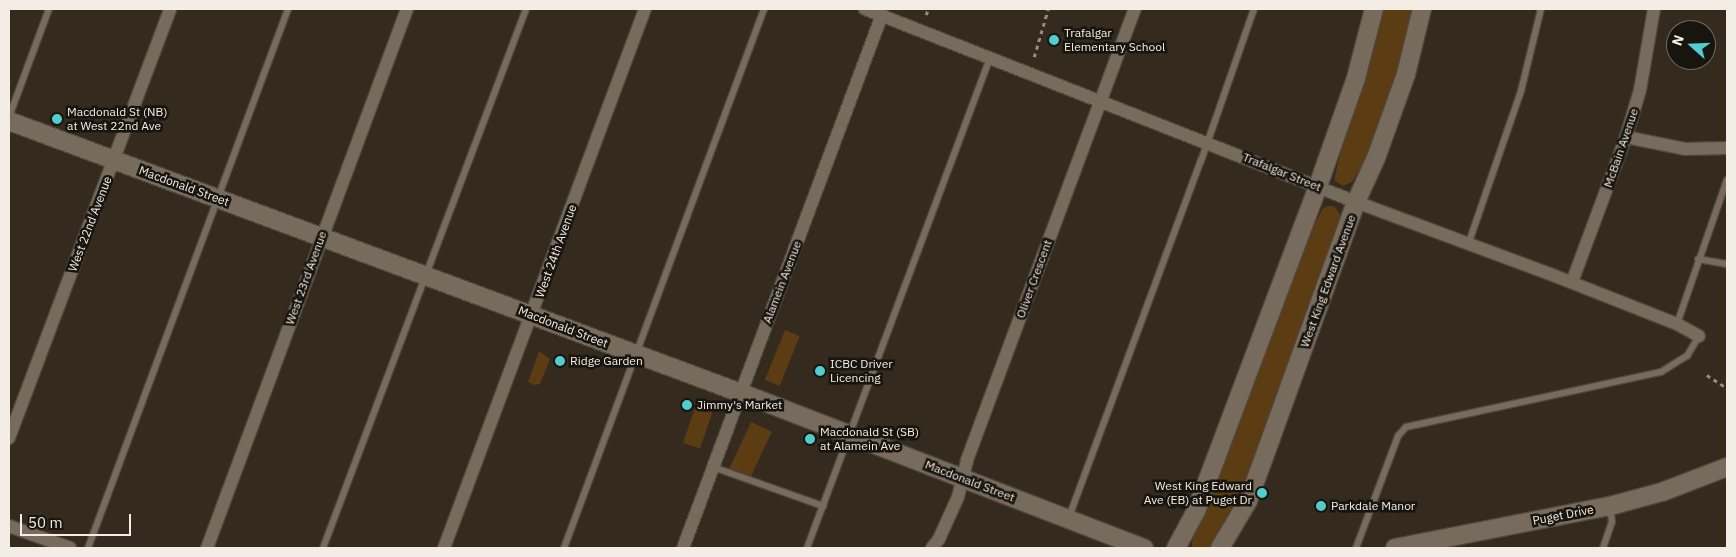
<!DOCTYPE html>
<style>
body{margin:0}
#map{position:relative;width:1736px;height:557px;overflow:hidden;background:#352a1e;font-family:"IBM Plex Sans",sans-serif}
div>[style]{position:absolute}
.green>*{inset:0;background:#5b3c13;transform-origin:0 0}
.path>*{height:2.5px;margin-top:-1.25px;transform-origin:0;background:repeating-linear-gradient(90deg,#958c82 0 4px,transparent 0 8px)}
.roads{filter:drop-shadow(1px 0 #50473d) drop-shadow(-1px 0 #50473d) drop-shadow(0 1px #50473d) drop-shadow(0 -1px #50473d)}
.lane>*{height:6px;margin:-3px;padding:0 3px;transform-origin:3px;border-radius:3px;background:#776b5e}
.street>*{height:12px;margin:-6px;padding:0 6px;transform-origin:6px;border-radius:6px;background:#776b5e}
.secondary>*{height:18px;margin:-9px;padding:0 9px;transform-origin:9px;border-radius:9px;background:#776b5e}
.dots>*{width:14px;height:14px;translate:-50% -50%;box-sizing:border-box;border:2px solid #18140e;border-radius:50%}
span{translate:-50% -50%;white-space:nowrap;text-align:center;line-height:1.15;-webkit-text-stroke:5px #18140e;paint-order:stroke}
.poi-label{font-size:12px;color:#f4ede5}
.left{translate:0 -50%;text-align:left}
.right{translate:-100% -50%;text-align:right}
.street-label{font-size:12px;color:#f4ede5}
.frame{position:absolute;inset:0;border:10px solid #f4ede5;pointer-events:none}
.north{position:absolute;left:1666px;top:20px;width:50px;height:50px;box-sizing:border-box;background:#18140e;border:1px solid #706b64;border-radius:50%;rotate:290deg;font-size:14px;font-weight:700;line-height:20px;text-align:center;color:#f4ede5}
.north::after{content:'';display:block;margin:auto;width:18px;height:22px;background:#52cdce;clip-path:polygon(50% 0,100% 100%,50% 72%,0 100%)}
.scale{position:absolute;left:20px;top:514px;width:111px;height:22px;box-sizing:border-box;border:2px solid #f4ede5;border-top:0;padding-left:6px;font-size:15px;line-height:18px;white-space:nowrap;color:#f4ede5;-webkit-text-stroke:4px #18140e;paint-order:stroke}
</style>
<div id="map">
<div class="green">
<div style="clip-path:polygon(1383px 9px,1414px 9px,1399px 70px,1369px 154px,1352px 182px,1343px 186px,1335px 181px,1335px 176px,1345px 134px,1369px 64px)"></div>
<div style="clip-path:polygon(1329px 206px,1334px 206px,1340px 214px,1331px 255px,1246px 485px,1211px 548px,1192px 548px,1192px 541px,1306px 241px,1323px 208px)"></div>
<div style="left:785px;top:330px;width:16px;height:54px;rotate:22deg"></div>
<div style="clip-path:polygon(539px 351px,550px 359px,540px 384px,535px 385px,528px 382px)"></div>
<div style="left:697px;top:402px;width:18px;height:43px;rotate:19deg"></div>
<div style="left:751px;top:422px;width:23px;height:52px;rotate:25deg"></div>
</div>
<div class="path">
<div style="left:926px;top:15px;width:6px;rotate:-72deg"></div>
<div style="left:1034px;top:57px;width:50px;rotate:-73.7deg"></div>
<div style="left:1707px;top:375px;width:24px;rotate:33deg"></div>
</div>
<div class="roads">
<div class="lane">
<div style="left:9px;top:117px;width:115px;rotate:-69.7deg"></div>
<div style="left:1469px;top:242px;width:160px;rotate:-71deg"></div>
<div style="left:1521px;top:91px;width:84px;rotate:-76.3deg"></div>
<div style="left:1698px;top:259px;width:29px;rotate:10deg"></div>
<div style="left:1677px;top:324px;width:152px;rotate:-70.9deg"></div>
<div style="left:713px;top:467px;width:117px;rotate:19.5deg"></div>
<div style="left:1069px;top:517px;width:380px;rotate:-69.7deg"></div>
<div style="left:1201px;top:161px;width:161px;rotate:-70.8deg"></div>
<div style="left:88px;top:548px;width:575px;rotate:-69.64deg"></div>
<div style="left:323px;top:548px;width:576px;rotate:-69.36deg"></div>
<div style="left:564px;top:548px;width:575px;rotate:-69.64deg"></div>
<div style="left:807px;top:548px;width:523px;rotate:-69.52deg"></div>
<div style="left:1356px;top:548px;width:120px;rotate:-69.4deg"></div>
<div style="left:1398px;top:436px;width:12px;rotate:-48deg"></div>
<div style="left:1406px;top:427px;width:261px;rotate:-12.2deg"></div>
<div style="left:1661px;top:372px;width:31px;rotate:-32deg"></div>
<div style="left:1687px;top:356px;width:23px;rotate:-59deg"></div>
<div style="left:1603px;top:548px;width:28px;rotate:-71deg"></div>
<div style="left:1612px;top:522px;width:16px;rotate:-97deg"></div>
</div>
<div class="street">
<div style="left:865px;top:9px;width:528px;rotate:21.46deg"></div>
<div style="left:1356px;top:202px;width:212px;rotate:20.4deg"></div>
<div style="left:1555px;top:276px;width:131px;rotate:21.5deg"></div>
<div style="left:1677px;top:324px;width:25px;rotate:29deg"></div>
<div style="left:1626px;top:137px;width:60px;rotate:11.5deg"></div>
<div style="left:1685px;top:149px;width:42px;rotate:-1.4deg"></div>
<div style="left:1572px;top:282px;width:155px;rotate:-69.6deg"></div>
<div style="left:1626px;top:137px;width:49px;rotate:-73.4deg"></div>
<div style="left:1640px;top:90px;width:82px;rotate:-80.2deg"></div>
<div style="left:9px;top:438px;width:458px;rotate:-69.4deg"></div>
<div style="left:9px;top:526px;width:65px;rotate:19.8deg"></div>
<div style="left:207px;top:548px;width:575px;rotate:-69.64deg"></div>
<div style="left:444px;top:548px;width:575px;rotate:-69.55deg"></div>
<div style="left:683px;top:548px;width:569px;rotate:-69.53deg"></div>
<div style="left:932px;top:548px;width:11px;rotate:-52deg"></div>
<div style="left:939px;top:539px;width:46px;rotate:-65.7deg"></div>
<div style="left:958px;top:497px;width:38px;rotate:-76deg"></div>
<div style="left:967px;top:460px;width:481px;rotate:-69.6deg"></div>
</div>
<div class="secondary">
<div style="left:9px;top:121px;width:798px;rotate:20.39deg"></div>
<div style="left:757px;top:399px;width:415px;rotate:21.1deg"></div>
<div style="left:1176px;top:548px;width:42px;rotate:-61.6deg"></div>
<div style="left:1196px;top:511px;width:347px;rotate:-69.4deg"></div>
<div style="left:1318px;top:186px;width:114px;rotate:-70.6deg"></div>
<div style="left:1356px;top:78px;width:71px;rotate:-75.4deg"></div>
<div style="left:1220px;top:548px;width:55px;rotate:-59.2deg"></div>
<div style="left:1248px;top:501px;width:67px;rotate:-69.9deg"></div>
<div style="left:1271px;top:438px;width:251px;rotate:-70.2deg"></div>
<div style="left:1356px;top:202px;width:48px;rotate:-65.6deg"></div>
<div style="left:1376px;top:158px;width:89px;rotate:-70.3deg"></div>
<div style="left:1406px;top:74px;width:67px;rotate:-76.2deg"></div>
<div style="left:1395px;top:548px;width:219px;rotate:-11.1deg"></div>
<div style="left:1610px;top:506px;width:54px;rotate:-15.1deg"></div>
<div style="left:1662px;top:492px;width:70px;rotate:-21deg"></div>
</div>
</div>
<div class="dots">
<div style="left:1054px;top:40px;background:#52cdce"></div>
<div style="left:57px;top:119px;background:#52cdce"></div>
<div style="left:560px;top:361px;background:#52cdce"></div>
<div style="left:820px;top:371px;background:#52cdce"></div>
<div style="left:687px;top:405px;background:#52cdce"></div>
<div style="left:810px;top:439px;background:#52cdce"></div>
<div style="left:1262px;top:493px;background:#52cdce"></div>
<div style="left:1321px;top:506px;background:#52cdce"></div>
</div>
<div class="poi-label">
<span class="left" style="left:1064px;top:40px">Trafalgar<br>Elementary School</span>
<span class="left" style="left:67px;top:119px">Macdonald St (NB)<br>at West 22nd Ave</span>
<span class="left" style="left:570px;top:361px">Ridge Garden</span>
<span class="left" style="left:830px;top:371px">ICBC Driver<br>Licencing</span>
<span class="left" style="left:697px;top:405px">Jimmy's Market</span>
<span class="left" style="left:820px;top:439px">Macdonald St (SB)<br>at Alamein Ave</span>
<span class="right" style="left:1252px;top:493px">West King Edward<br>Ave (EB) at Puget Dr</span>
<span class="left" style="left:1331px;top:506px">Parkdale Manor</span>
</div>
<div class="street-label">
<span style="left:1621px;top:148px;rotate:-71deg">McBain Avenue</span>
<span style="left:1282px;top:172px;rotate:22deg">Trafalgar Street</span>
<span style="left:184px;top:186px;rotate:20deg">Macdonald Street</span>
<span style="left:90px;top:224px;rotate:-69deg">West 22nd Avenue</span>
<span style="left:556px;top:251px;rotate:-70deg">West 24th Avenue</span>
<span style="left:306px;top:278px;rotate:-70deg">West 23rd Avenue</span>
<span style="left:1034px;top:279px;rotate:-70deg">Oliver Crescent</span>
<span style="left:1328px;top:281px;rotate:-70deg">West King Edward Avenue</span>
<span style="left:782px;top:282px;rotate:-69deg">Alamein Avenue</span>
<span style="left:563px;top:327px;rotate:21deg">Macdonald Street</span>
<span style="left:970px;top:481px;rotate:21deg">Macdonald Street</span>
<span style="left:1563px;top:515px;rotate:-11deg">Puget Drive</span>
</div>
<div class="frame"></div>
<div class="north">N</div>
<div class="scale">50 m</div>
</div>
